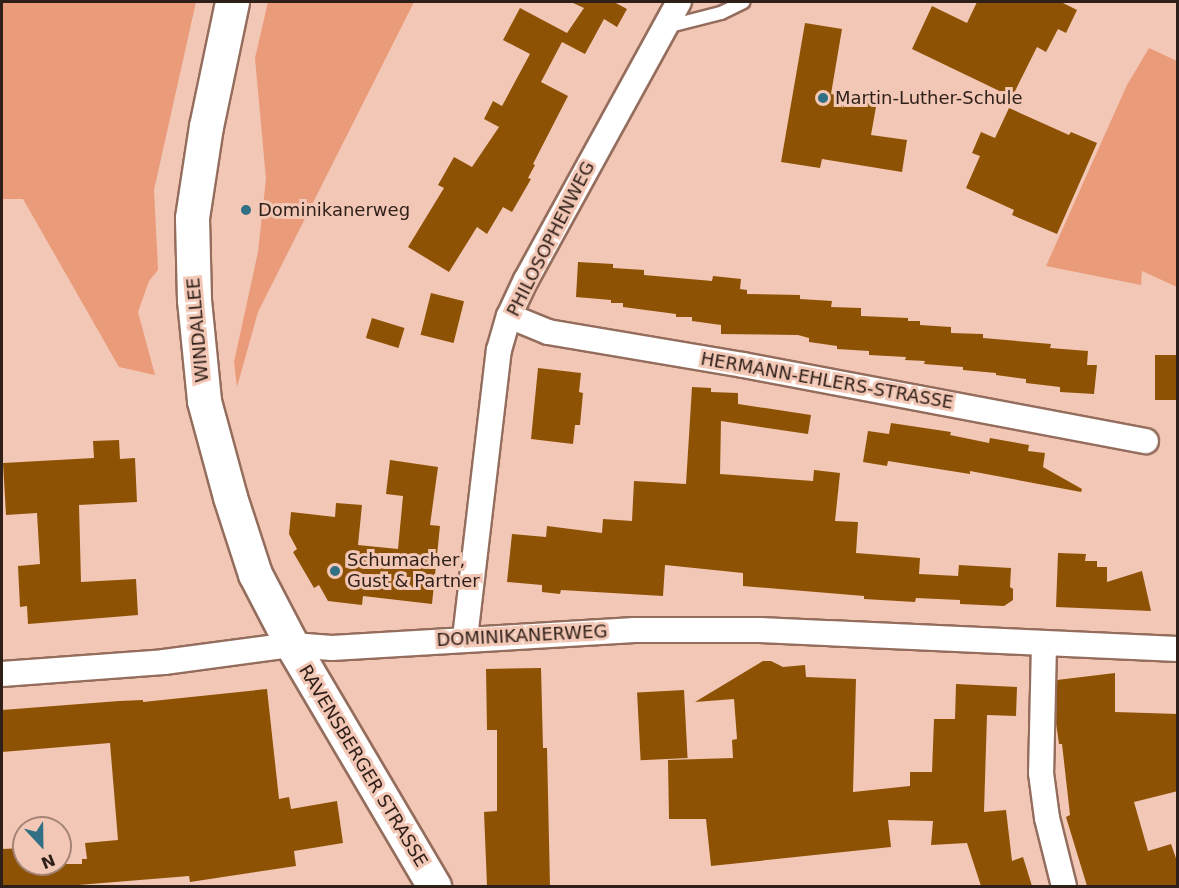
<!DOCTYPE html>
<style>
body{margin:0}
#map{position:relative;width:1179px;height:888px;overflow:hidden;background:#f2c7b5;font-family:"DejaVu Sans",sans-serif}
div>[style]{position:absolute}
.green>*{inset:0;background:#ea9b7a}
.building>*{inset:0;background:#8e5205;transform-origin:0 0}
.roads{filter:drop-shadow(2px 0 #946d5d) drop-shadow(-2px 0 #946d5d) drop-shadow(0 2px #946d5d) drop-shadow(0 -2px #946d5d)}
.service>*{height:12px;margin:-6px;padding:0 6px;transform-origin:6px;border-radius:6px;background:#fff}
.minor>*{height:24px;margin:-12px;padding:0 12px;transform-origin:12px;border-radius:12px;background:#fff}
.secondary>*{height:33px;margin:-16.5px;padding:0 16.5px;transform-origin:16.5px;border-radius:16.5px;background:#fff}
.dots>*{width:16px;height:16px;translate:-50% -50%;box-sizing:border-box;border:3px solid #f2c7b5;border-radius:50%}
span{translate:-50% -50%;white-space:nowrap;text-align:center;line-height:1.15;-webkit-text-stroke:6px #f2c7b5;paint-order:stroke}
.poi-label{font-size:18px;color:#2e1f18}
.left{translate:0 -50%;text-align:left}
.street-label{font-size:18px;color:#2e1f18}
.frame{position:absolute;inset:0;border:3px solid #2e1f18;pointer-events:none}
.north{position:absolute;left:12px;top:816px;width:60px;height:60px;box-sizing:border-box;background:#f2c7b5;border:2px solid #a48476;border-radius:50%;rotate:158deg;font-size:16px;font-weight:700;line-height:24px;text-align:center;color:#2e1f18}
.north::after{content:'';display:block;margin:auto;width:21px;height:27px;background:#306f84;clip-path:polygon(50% 0,100% 100%,50% 72%,0 100%)}
</style>
<div id="map">
<div class="green">
<div style="clip-path:polygon(2px 2px,196px 2px,154px 190px,158px 270px,149px 281px,138px 312px,155px 375px,119px 367px,23px 199px,2px 199px)"></div>
<div style="clip-path:polygon(268px 2px,414px 2px,258px 312px,237px 387px,234px 362px,258px 252px,266px 179px,255px 58px)"></div>
<div style="clip-path:polygon(1149px 48px,1177px 61px,1177px 287px,1142px 271px,1141px 285px,1046px 266px,1127px 85px)"></div>
</div>
<div class="building">
<div style="clip-path:polygon(571px 2px,614px 2px,627px 9px,617px 27px,604px 19px,585px 54px,562px 42px,541px 82px,568px 96px,533px 164px,535px 165px,528px 178px,531px 179px,512px 212px,503px 207px,487px 234px,477px 227px,449px 272px,408px 247px,444px 188px,438px 185px,454px 157px,472px 167px,499px 127px,484px 119px,493px 101px,502px 106px,530px 54px,503px 40px,520px 8px,567px 33px,584px 8px)"></div>
<div style="clip-path:polygon(977px 2px,1061px 2px,1077px 10px,1066px 33px,1058px 29px,1046px 52px,1037px 47px,1012px 97px,912px 49px,932px 6px,967px 23px)"></div>
<div style="clip-path:polygon(805px 23px,842px 29px,831px 94px,877px 101px,871px 135px,907px 140px,902px 172px,822px 159px,820px 168px,781px 162px)"></div>
<div style="clip-path:polygon(1009px 108px,1069px 135px,1071px 132px,1097px 143px,1057px 234px,1012px 215px,1014px 210px,966px 188px,980px 156px,972px 153px,981px 132px,995px 138px)"></div>
<div style="clip-path:polygon(578px 262px,613px 264px,613px 268px,644px 270px,644px 275px,712px 281px,713px 276px,741px 279px,740px 289px,747px 290px,747px 294px,800px 295px,800px 299px,832px 301px,831px 307px,861px 308px,861px 316px,908px 318px,908px 321px,920px 321px,920px 325px,951px 327px,951px 333px,983px 334px,983px 338px,1051px 344px,1050px 348px,1088px 351px,1087px 365px,1097px 365px,1094px 394px,1060px 392px,1060px 387px,1026px 383px,1026px 379px,996px 375px,996px 373px,963px 370px,963px 367px,924px 364px,925px 361px,905px 360px,906px 357px,869px 355px,869px 351px,837px 349px,837px 346px,809px 342px,809px 338px,798px 335px,721px 334px,721px 325px,692px 321px,692px 317px,676px 317px,676px 314px,623px 307px,623px 303px,611px 303px,611px 300px,576px 297px)"></div>
<div style="left:431px;top:293px;width:34px;height:43px;rotate:14deg"></div>
<div style="left:372px;top:318px;width:34px;height:21px;rotate:17deg"></div>
<div style="left:1155px;top:355px;width:23px;height:45px"></div>
<div style="clip-path:polygon(538px 368px,581px 373px,579px 392px,583px 393px,580px 425px,575px 425px,573px 444px,531px 439px)"></div>
<div style="clip-path:polygon(692px 387px,711px 388px,711px 392px,738px 393px,738px 404px,811px 415px,808px 434px,721px 421px,720px 474px,813px 481px,814px 470px,840px 473px,835px 521px,858px 522px,856px 553px,920px 558px,919px 574px,958px 576px,959px 565px,1011px 568px,1010px 587px,1013px 589px,1013px 600px,1004px 606px,960px 604px,960px 600px,916px 598px,915px 602px,864px 599px,864px 596px,743px 586px,743px 573px,665px 565px,663px 596px,561px 590px,560px 594px,542px 592px,542px 585px,507px 582px,512px 534px,546px 537px,547px 526px,602px 533px,603px 519px,632px 521px,634px 481px,686px 484px)"></div>
<div style="clip-path:polygon(891px 423px,951px 432px,950px 435px,989px 443px,990px 438px,1029px 445px,1028px 451px,1045px 453px,1043px 467px,1082px 489px,1081px 492px,970px 471px,970px 474px,888px 461px,887px 466px,863px 462px,868px 431px,889px 434px)"></div>
<div style="clip-path:polygon(119px 440px,120px 459px,135px 458px,137px 502px,79px 505px,81px 582px,136px 579px,138px 615px,28px 624px,27px 606px,20px 607px,18px 566px,40px 564px,37px 513px,6px 515px,3px 463px,94px 458px,93px 441px)"></div>
<div style="clip-path:polygon(390px 460px,438px 467px,430px 525px,440px 526px,432px 604px,363px 596px,362px 605px,328px 601px,319px 585px,314px 588px,293px 552px,297px 549px,289px 534px,291px 512px,335px 517px,336px 503px,362px 505px,358px 545px,398px 549px,403px 496px,386px 494px)"></div>
<div style="clip-path:polygon(1058px 553px,1086px 554px,1085px 561px,1097px 561px,1097px 567px,1107px 567px,1107px 582px,1142px 571px,1151px 611px,1056px 607px)"></div>
<div style="clip-path:polygon(763px 661px,771px 661px,783px 667px,805px 665px,806px 677px,856px 679px,853px 792px,910px 786px,910px 772px,932px 772px,934px 719px,955px 719px,956px 684px,1017px 687px,1016px 716px,987px 715px,984px 812px,1006px 810px,1012px 861px,1023px 857px,1032px 886px,981px 886px,967px 843px,931px 845px,933px 821px,888px 820px,891px 847px,711px 866px,706px 819px,669px 819px,668px 760px,733px 758px,732px 740px,737px 739px,734px 699px,695px 702px)"></div>
<div style="clip-path:polygon(541px 668px,543px 748px,547px 748px,550px 886px,487px 886px,484px 812px,497px 811px,497px 730px,487px 730px,486px 669px)"></div>
<div style="clip-path:polygon(1115px 673px,1115px 712px,1178px 714px,1178px 791px,1134px 802px,1148px 851px,1171px 844px,1178px 864px,1178px 886px,1087px 886px,1066px 817px,1070px 815px,1062px 744px,1059px 744px,1056px 722px,1057px 680px)"></div>
<div style="clip-path:polygon(267px 689px,279px 799px,289px 797px,291px 809px,337px 801px,343px 843px,294px 851px,296px 866px,190px 882px,189px 876px,66px 886px,2px 886px,2px 849px,24px 848px,24px 864px,82px 864px,82px 859px,87px 859px,85px 843px,118px 840px,110px 743px,2px 752px,2px 710px,119px 701px,143px 700px,143px 702px)"></div>
<div style="left:684px;top:690px;width:68px;height:47px;rotate:87deg"></div>
</div>
<div class="roads">
<div class="service">
<div style="left:666px;top:27px;width:57px;rotate:-14.3deg"></div>
<div style="left:721px;top:13px;width:25px;rotate:-26deg"></div>
</div>
<div class="minor">
<div style="left:509px;top:316px;width:42px;rotate:22.3deg"></div>
<div style="left:548px;top:332px;width:198px;rotate:9.6deg"></div>
<div style="left:743px;top:365px;width:410px;rotate:10.7deg"></div>
<div style="left:465px;top:638px;width:290px;rotate:-83.3deg"></div>
<div style="left:499px;top:350px;width:35px;rotate:-74deg"></div>
<div style="left:509px;top:316px;width:40px;rotate:-65deg"></div>
<div style="left:526px;top:280px;width:317px;rotate:-61.2deg"></div>
<div style="left:1044px;top:644px;width:129px;rotate:91.3deg"></div>
<div style="left:1041px;top:773px;width:45px;rotate:82.4deg"></div>
<div style="left:1047px;top:818px;width:70px;rotate:76deg"></div>
<div style="left:2px;top:674px;width:162px;rotate:-4.2deg"></div>
<div style="left:164px;top:662px;width:129px;rotate:-7.6deg"></div>
<div style="left:292px;top:645px;width:40px;rotate:4.3deg"></div>
<div style="left:332px;top:648px;width:303px;rotate:-3.4deg"></div>
<div style="left:634px;top:630px;width:126px"></div>
<div style="left:760px;top:630px;width:418px;rotate:2.6deg"></div>
</div>
<div class="secondary">
<div style="left:232px;top:2px;width:127px;rotate:101.8deg"></div>
<div style="left:206px;top:126px;width:93px;rotate:98.7deg"></div>
<div style="left:192px;top:218px;width:82px;rotate:88.6deg"></div>
<div style="left:194px;top:300px;width:101px;rotate:84.3deg"></div>
<div style="left:204px;top:401px;width:99px;rotate:74.8deg"></div>
<div style="left:230px;top:497px;width:81px;rotate:72deg"></div>
<div style="left:255px;top:574px;width:80px;rotate:62.5deg"></div>
<div style="left:292px;top:645px;width:280px;rotate:59.5deg"></div>
</div>
</div>
<div class="dots">
<div style="left:823px;top:98px;background:#306f84"></div>
<div style="left:246px;top:210px;background:#306f84"></div>
<div style="left:335px;top:571px;background:#306f84"></div>
</div>
<div class="poi-label">
<span class="left" style="left:835px;top:98px">Martin-Luther-Schule</span>
<span class="left" style="left:258px;top:210px">Dominikanerweg</span>
<span class="left" style="left:347px;top:571px">Schumacher,<br>Gust &amp; Partner</span>
</div>
<div class="street-label">
<span style="left:551px;top:239px;rotate:-63deg">PHILOSOPHENWEG</span>
<span style="left:198px;top:330px;rotate:-95deg">WINDALLEE</span>
<span style="left:827px;top:381px;rotate:10deg">HERMANN-EHLERS-STRASSE</span>
<span style="left:522px;top:636px;rotate:-3deg">DOMINIKANERWEG</span>
<span style="left:363px;top:766px;rotate:59deg">RAVENSBERGER STRASSE</span>
</div>
<div class="frame"></div>
<div class="north">N</div>
</div>
